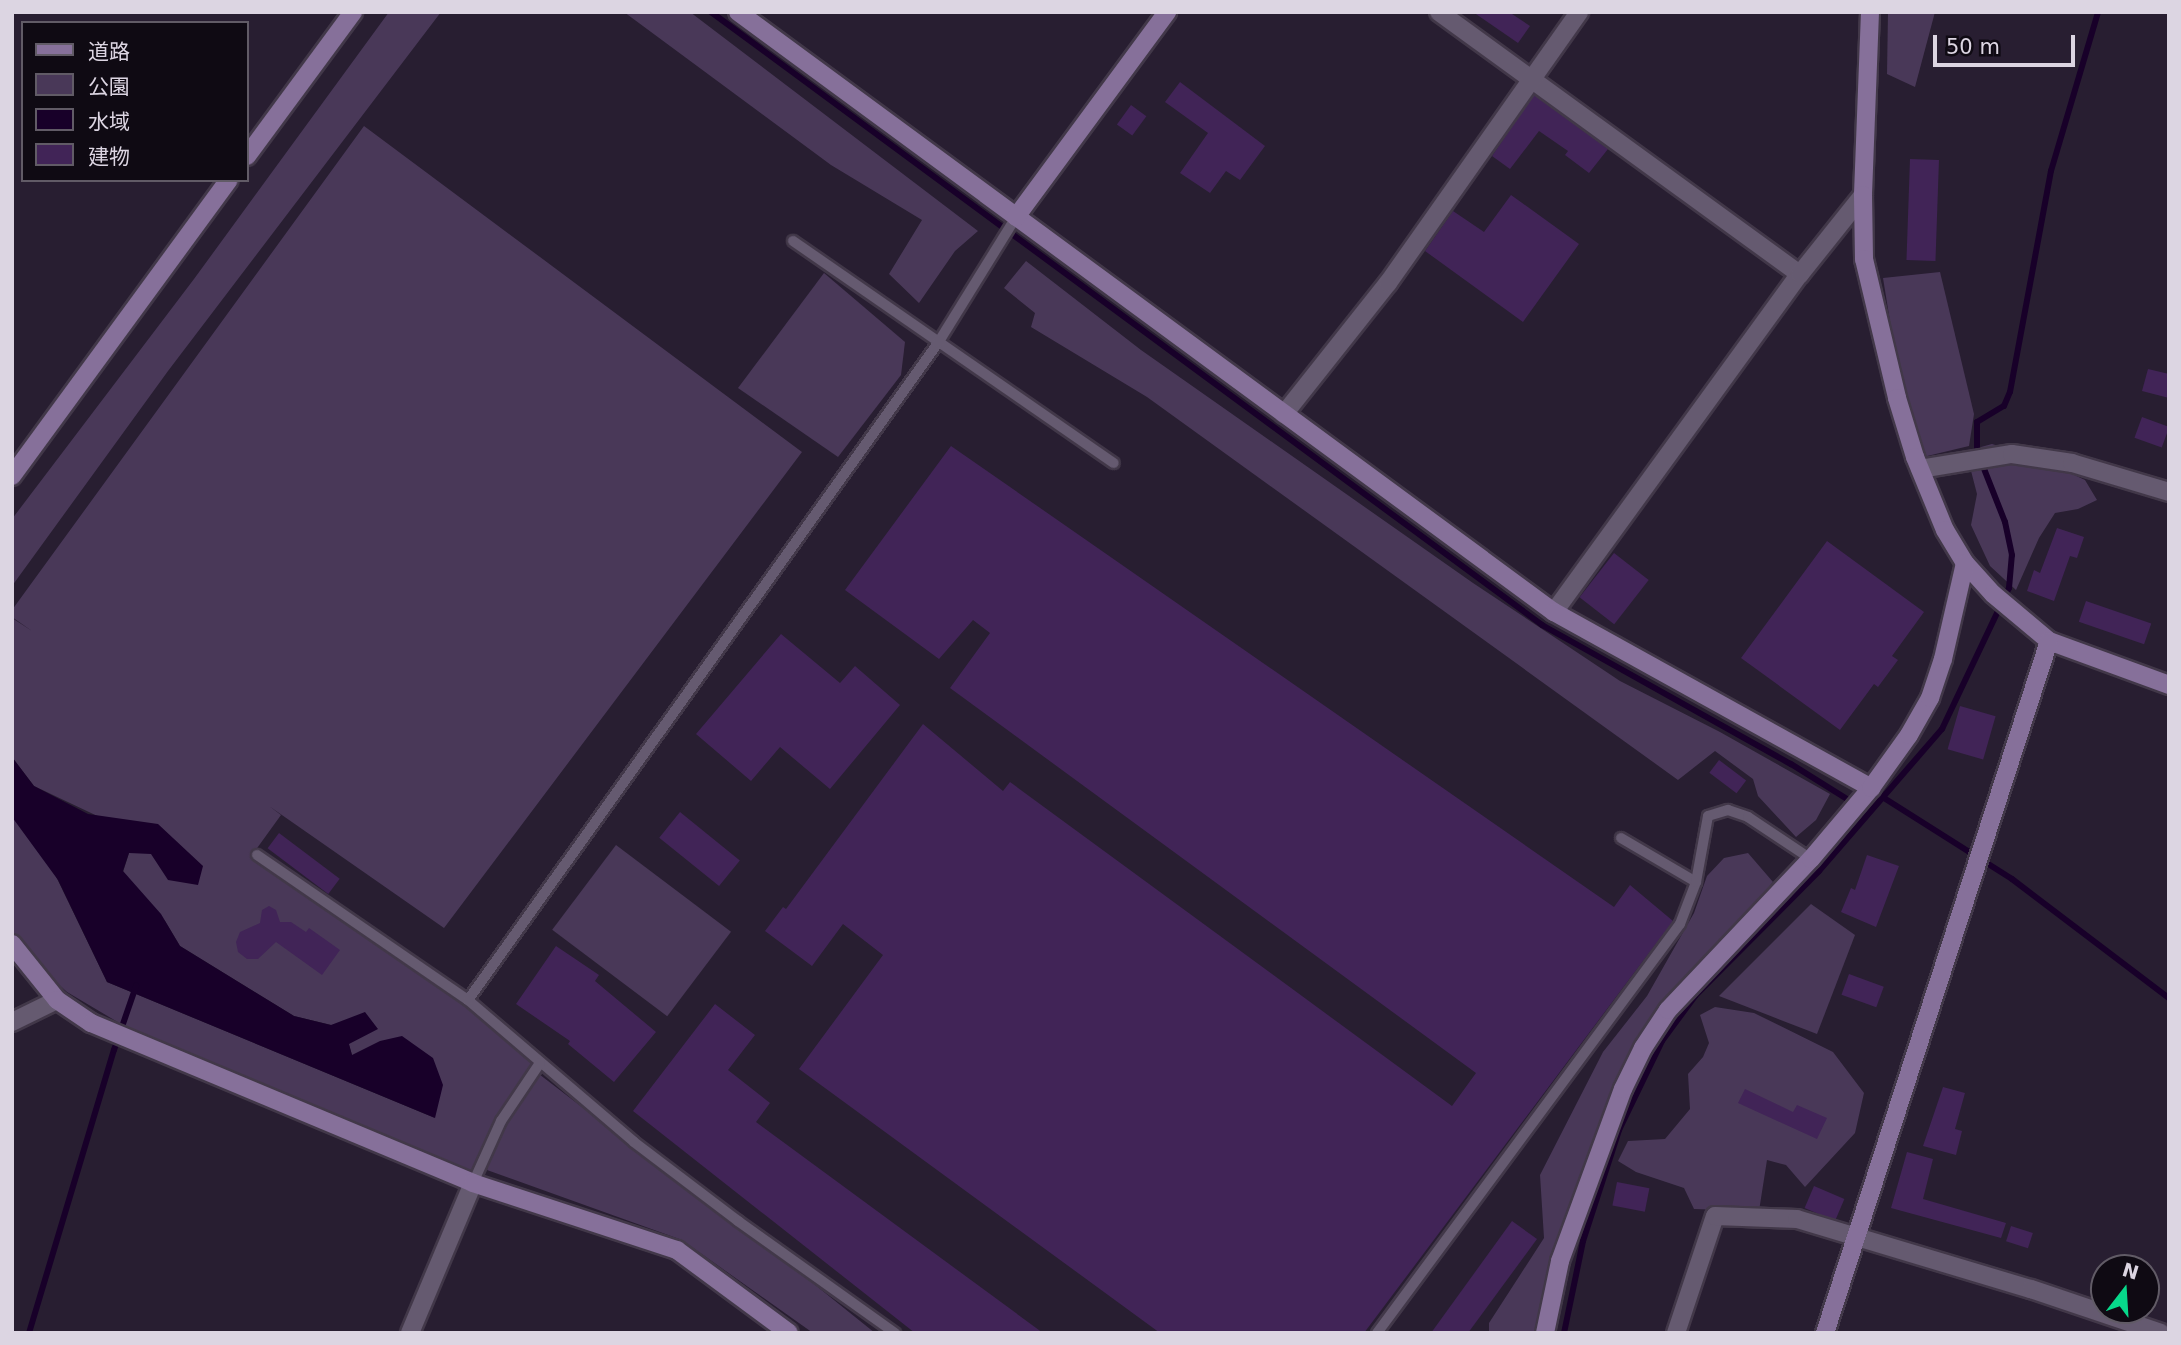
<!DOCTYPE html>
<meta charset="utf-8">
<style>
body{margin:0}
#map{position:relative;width:2181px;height:1345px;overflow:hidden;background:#281e31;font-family:"DejaVu Sans","Noto Sans JP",sans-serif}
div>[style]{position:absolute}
.green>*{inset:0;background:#493858;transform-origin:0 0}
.water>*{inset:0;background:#180029}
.stream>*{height:6px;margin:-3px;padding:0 3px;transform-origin:3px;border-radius:3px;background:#180029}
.building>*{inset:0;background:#412457;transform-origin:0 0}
.roads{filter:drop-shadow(2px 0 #423849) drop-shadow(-2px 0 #423849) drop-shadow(0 2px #423849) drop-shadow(0 -2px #423849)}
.lane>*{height:10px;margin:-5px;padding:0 5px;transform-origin:5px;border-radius:5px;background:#655a70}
.street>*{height:18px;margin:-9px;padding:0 9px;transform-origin:9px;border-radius:9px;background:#655a70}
.secondary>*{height:18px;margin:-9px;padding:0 9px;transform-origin:9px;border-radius:9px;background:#86709a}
span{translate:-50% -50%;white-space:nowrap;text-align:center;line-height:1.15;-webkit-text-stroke:7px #0f0a13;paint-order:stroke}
.frame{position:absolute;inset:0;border:14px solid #dcd5e2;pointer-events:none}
.legend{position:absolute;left:21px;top:21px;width:228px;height:161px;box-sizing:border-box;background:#0f0a13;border:2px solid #615b66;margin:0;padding:9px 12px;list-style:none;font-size:21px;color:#dcd5e2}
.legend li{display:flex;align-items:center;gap:14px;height:35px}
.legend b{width:35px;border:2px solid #615b66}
.north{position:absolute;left:2090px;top:1254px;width:70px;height:70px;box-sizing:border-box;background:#0f0a13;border:2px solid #615b66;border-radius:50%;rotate:17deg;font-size:19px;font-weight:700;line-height:28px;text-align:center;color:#dcd5e2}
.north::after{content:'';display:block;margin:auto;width:24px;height:32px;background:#07d98b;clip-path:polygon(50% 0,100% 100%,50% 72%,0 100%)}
.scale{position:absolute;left:1933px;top:35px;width:142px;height:32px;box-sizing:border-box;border:4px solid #dcd5e2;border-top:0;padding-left:9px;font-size:21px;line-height:24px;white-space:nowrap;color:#dcd5e2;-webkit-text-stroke:5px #0f0a13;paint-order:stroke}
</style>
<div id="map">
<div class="green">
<div style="clip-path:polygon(389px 12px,441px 12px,168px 371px,12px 586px,12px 519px,194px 279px)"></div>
<div style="clip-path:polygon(624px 12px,690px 12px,978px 231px,955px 251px,919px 303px,889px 274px,922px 220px,831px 165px)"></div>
<div style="clip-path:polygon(1888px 12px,1935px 12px,1915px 87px,1887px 74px)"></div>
<div style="clip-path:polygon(364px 126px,802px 452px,444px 928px,269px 806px,281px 815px,255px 851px,406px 958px,540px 1063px,505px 1103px,481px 1166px,472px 1175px,148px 1040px,67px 992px,12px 942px,12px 813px,49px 862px,107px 982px,435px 1118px,352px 1055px,349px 1045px,331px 1025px,294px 1016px,180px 946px,165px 921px,123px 872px,129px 853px,151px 853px,203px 866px,34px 786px,12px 757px,12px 618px,32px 631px,12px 617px,12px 610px)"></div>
<div style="clip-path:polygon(1026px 261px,1141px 350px,1473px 583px,1620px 681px,1720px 732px,1830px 794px,1816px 820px,1796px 837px,1758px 796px,1753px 779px,1715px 751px,1678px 780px,1147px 397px,1031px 327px,1035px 313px,1004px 288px)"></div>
<div style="clip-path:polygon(1940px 272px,1974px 414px,1969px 446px,1923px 457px,1899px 377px,1883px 278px)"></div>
<div style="clip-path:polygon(824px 273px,905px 342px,901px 375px,838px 457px,738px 388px)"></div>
<div style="clip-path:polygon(1992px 444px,2038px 458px,2085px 480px,2097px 500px,2078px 509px,2055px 513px,2039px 538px,2016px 590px,1990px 566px,1971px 525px,1977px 494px,1970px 467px,1981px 447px)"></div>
<div style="left:616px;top:845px;width:144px;height:106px;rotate:37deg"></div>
<div style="clip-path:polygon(1748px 853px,1773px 882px,1663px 1017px,1611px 1123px,1545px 1333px,1489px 1333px,1489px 1323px,1544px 1238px,1540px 1175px,1603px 1052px,1647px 996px,1694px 913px,1707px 876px,1724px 858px)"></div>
<div style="clip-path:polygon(1811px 904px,1855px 935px,1817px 1034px,1719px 996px)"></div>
<div style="clip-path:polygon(1715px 1007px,1754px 1013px,1833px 1052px,1864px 1093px,1855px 1133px,1805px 1187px,1786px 1165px,1767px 1160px,1759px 1211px,1694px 1209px,1684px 1188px,1636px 1172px,1618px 1161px,1628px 1141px,1665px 1139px,1690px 1109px,1688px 1074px,1703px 1057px,1709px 1043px,1700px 1015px)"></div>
<div style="clip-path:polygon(535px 1071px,634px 1147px,692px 1186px,875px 1333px,813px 1333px,682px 1240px,487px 1170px,501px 1121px)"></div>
</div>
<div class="water">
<div style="clip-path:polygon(12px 757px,34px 786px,88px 814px,158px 824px,203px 866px,198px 885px,168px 880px,151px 854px,129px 853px,123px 871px,161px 914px,180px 946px,294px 1016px,331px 1025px,365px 1012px,378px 1029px,349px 1044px,352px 1055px,380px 1041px,402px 1036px,433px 1058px,443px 1085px,435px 1118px,107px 982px,58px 880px,12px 817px)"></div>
</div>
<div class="stream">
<div style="left:711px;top:12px;width:1033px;rotate:36.41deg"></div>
<div style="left:1542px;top:625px;width:285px;rotate:29.2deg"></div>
<div style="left:1791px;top:764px;width:75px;rotate:32deg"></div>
<div style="left:1884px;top:798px;width:151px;rotate:32.3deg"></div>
<div style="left:2012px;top:879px;width:197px;rotate:37.2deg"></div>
<div style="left:29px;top:1333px;width:295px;rotate:-73.3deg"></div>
<div style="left:114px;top:1050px;width:68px;rotate:-71deg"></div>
<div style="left:1564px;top:1333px;width:94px;rotate:-78.3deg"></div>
<div style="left:1583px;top:1241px;width:117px;rotate:-72deg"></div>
<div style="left:1619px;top:1130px;width:99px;rotate:-64.2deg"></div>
<div style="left:1662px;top:1041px;width:56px;rotate:-53.7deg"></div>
<div style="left:1695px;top:996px;width:176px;rotate:-45.2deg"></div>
<div style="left:1819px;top:871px;width:188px;rotate:-49.1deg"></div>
<div style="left:1942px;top:729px;width:156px;rotate:-64.6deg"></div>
<div style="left:2009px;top:588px;width:33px;rotate:-85deg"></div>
<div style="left:2012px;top:555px;width:34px;rotate:-102deg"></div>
<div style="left:2005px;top:522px;width:76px;rotate:-111.5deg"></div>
<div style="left:1977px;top:451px;width:29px;rotate:-90deg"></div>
<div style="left:1977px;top:422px;width:31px;rotate:-31deg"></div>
<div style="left:2004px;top:406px;width:15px;rotate:-67deg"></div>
<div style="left:2010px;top:392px;width:225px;rotate:-79.5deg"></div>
<div style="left:2051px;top:171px;width:166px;rotate:-73.5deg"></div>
</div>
<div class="building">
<div style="clip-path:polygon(1473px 12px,1509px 12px,1530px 26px,1518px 43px)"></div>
<div style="clip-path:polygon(1180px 82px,1265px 146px,1240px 180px,1226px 171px,1210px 193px,1180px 173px,1208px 133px,1165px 102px)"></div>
<div style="clip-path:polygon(1534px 95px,1608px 149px,1589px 173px,1565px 155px,1568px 151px,1539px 131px,1510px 169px,1492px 156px)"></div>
<div style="left:1131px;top:105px;width:19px;height:24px;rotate:36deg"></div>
<div style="left:1910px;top:159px;width:29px;height:101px;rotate:2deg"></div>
<div style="clip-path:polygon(1511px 195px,1579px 244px,1523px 322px,1425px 251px,1453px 211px,1484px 232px)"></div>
<div style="clip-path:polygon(2148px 369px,2169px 374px,2169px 398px,2142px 391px)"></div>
<div style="left:2142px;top:417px;width:29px;height:22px;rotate:20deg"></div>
<div style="clip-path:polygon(951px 446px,1614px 907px,1630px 885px,1673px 921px,1364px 1333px,1160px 1333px,799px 1069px,883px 955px,843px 924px,812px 966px,765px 931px,783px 907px,786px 909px,923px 724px,1003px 791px,1010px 782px,1452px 1106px,1476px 1073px,950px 688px,990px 633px,973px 620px,939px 659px,845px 590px)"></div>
<div style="clip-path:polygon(2057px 528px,2084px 537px,2077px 558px,2070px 556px,2054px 601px,2027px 591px,2034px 570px,2040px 573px)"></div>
<div style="clip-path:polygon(1827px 541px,1924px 612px,1892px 656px,1898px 660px,1878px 687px,1874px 684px,1840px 730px,1741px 658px)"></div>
<div style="left:1614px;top:553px;width:44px;height:56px;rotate:38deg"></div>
<div style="left:2086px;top:601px;width:69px;height:22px;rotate:19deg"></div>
<div style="clip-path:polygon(781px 634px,840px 683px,855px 666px,900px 705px,830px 789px,780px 747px,751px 781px,696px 734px)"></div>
<div style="left:1960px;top:706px;width:37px;height:45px;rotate:16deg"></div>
<div style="left:1719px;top:760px;width:34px;height:16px;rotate:37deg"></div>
<div style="left:680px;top:812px;width:77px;height:33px;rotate:39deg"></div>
<div style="left:279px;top:833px;width:76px;height:19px;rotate:37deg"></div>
<div style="clip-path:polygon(1867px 855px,1899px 866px,1876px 927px,1841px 912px,1851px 888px,1855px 890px)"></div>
<div style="clip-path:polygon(269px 906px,276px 910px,280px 922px,291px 922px,306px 932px,309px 928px,340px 950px,322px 975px,276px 942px,258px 959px,247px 959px,238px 952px,236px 942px,240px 932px,260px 923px,262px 910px)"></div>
<div style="clip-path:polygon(556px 946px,599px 975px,595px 981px,656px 1032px,614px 1082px,568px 1044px,570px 1041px,516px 1004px)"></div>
<div style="left:1849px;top:974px;width:37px;height:22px;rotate:20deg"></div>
<div style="clip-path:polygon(715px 1004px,755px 1035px,728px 1070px,770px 1103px,756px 1122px,1043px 1333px,915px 1333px,633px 1111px)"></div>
<div style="clip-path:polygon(1943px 1087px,1965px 1093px,1955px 1129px,1962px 1131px,1956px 1155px,1923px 1146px)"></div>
<div style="clip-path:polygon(1745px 1089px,1793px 1112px,1797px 1105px,1827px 1118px,1817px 1139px,1738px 1103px)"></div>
<div style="clip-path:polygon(1907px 1152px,1933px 1159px,1923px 1199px,2006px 1223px,2001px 1238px,1891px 1208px)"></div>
<div style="left:1617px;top:1182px;width:33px;height:24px;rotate:11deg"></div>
<div style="left:1814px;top:1186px;width:33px;height:24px;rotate:23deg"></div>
<div style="clip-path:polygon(1512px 1221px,1537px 1239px,1468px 1333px,1431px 1333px)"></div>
<div style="left:2011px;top:1226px;width:23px;height:16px;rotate:18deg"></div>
</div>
<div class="roads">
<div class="lane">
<div style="left:793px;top:241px;width:390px;rotate:34.7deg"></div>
<div style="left:1621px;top:838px;width:87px;rotate:30.4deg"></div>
<div style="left:257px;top:855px;width:256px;rotate:34.5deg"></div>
<div style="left:468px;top:1000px;width:218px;rotate:40.5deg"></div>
<div style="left:634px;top:1142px;width:131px;rotate:37.2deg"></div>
<div style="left:738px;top:1221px;width:193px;rotate:35.5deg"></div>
<div style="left:468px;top:1000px;width:808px;rotate:-54.42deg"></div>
<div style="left:938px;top:343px;width:148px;rotate:-58.2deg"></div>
<div style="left:473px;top:1183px;width:68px;rotate:-65.7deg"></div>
<div style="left:501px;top:1121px;width:70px;rotate:-56.1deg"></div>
<div style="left:1377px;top:1333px;width:509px;rotate:-53.47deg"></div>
<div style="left:1680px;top:924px;width:45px;rotate:-69.1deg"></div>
<div style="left:1696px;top:882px;width:67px;rotate:-79.7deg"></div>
<div style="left:1708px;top:816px;width:21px;rotate:-17deg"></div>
<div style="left:1728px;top:810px;width:21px;rotate:19deg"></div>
<div style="left:1748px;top:817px;width:76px;rotate:33.7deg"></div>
</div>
<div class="street">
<div style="left:1439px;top:12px;width:446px;rotate:36deg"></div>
<div style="left:1284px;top:414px;width:167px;rotate:-51.6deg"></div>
<div style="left:1388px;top:283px;width:332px;rotate:-54.8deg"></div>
<div style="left:1920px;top:469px;width:93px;rotate:-9.3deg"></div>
<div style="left:2012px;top:454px;width:61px;rotate:8.5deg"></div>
<div style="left:2072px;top:463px;width:101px;rotate:16.6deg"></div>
<div style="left:1554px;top:612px;width:418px;rotate:-54deg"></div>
<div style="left:1800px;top:274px;width:101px;rotate:-51.4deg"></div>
<div style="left:12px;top:1022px;width:50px;rotate:-26.1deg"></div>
<div style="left:410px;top:1333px;width:163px;rotate:-67.2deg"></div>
<div style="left:1676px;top:1333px;width:123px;rotate:-71.6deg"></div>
<div style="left:1715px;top:1216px;width:82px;rotate:2.1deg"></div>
<div style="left:1797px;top:1219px;width:244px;rotate:16.7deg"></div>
<div style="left:2031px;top:1289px;width:137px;rotate:18.7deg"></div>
</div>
<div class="secondary">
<div style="left:738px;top:12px;width:1013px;rotate:36.33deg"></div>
<div style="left:1554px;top:612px;width:363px;rotate:29deg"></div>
<div style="left:1870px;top:12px;width:183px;rotate:92.2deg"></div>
<div style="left:1863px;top:195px;width:64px;rotate:89.1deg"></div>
<div style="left:1864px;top:259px;width:143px;rotate:76.6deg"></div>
<div style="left:1897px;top:398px;width:62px;rotate:73deg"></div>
<div style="left:1915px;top:457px;width:79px;rotate:67.7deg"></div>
<div style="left:1945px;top:530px;width:39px;rotate:59deg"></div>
<div style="left:1965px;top:563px;width:42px;rotate:47.9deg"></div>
<div style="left:1993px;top:594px;width:73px;rotate:40deg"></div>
<div style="left:2049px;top:641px;width:128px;rotate:20.1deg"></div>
<div style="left:247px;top:156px;width:179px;rotate:-53.6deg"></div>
<div style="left:1016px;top:217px;width:255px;rotate:-53.6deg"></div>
<div style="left:12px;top:476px;width:367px;rotate:-53.8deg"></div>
<div style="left:12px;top:944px;width:72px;rotate:51.2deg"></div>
<div style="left:57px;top:1000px;width:41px;rotate:34.1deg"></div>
<div style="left:91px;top:1023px;width:414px;rotate:22.7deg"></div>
<div style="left:473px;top:1183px;width:215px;rotate:18.2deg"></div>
<div style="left:677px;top:1250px;width:139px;rotate:36.5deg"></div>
<div style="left:1545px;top:1333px;width:74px;rotate:-78.2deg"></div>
<div style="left:1560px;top:1261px;width:183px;rotate:-69.9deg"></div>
<div style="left:1623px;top:1089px;width:46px;rotate:-64deg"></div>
<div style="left:1643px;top:1048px;width:45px;rotate:-56.7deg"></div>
<div style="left:1668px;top:1010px;width:208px;rotate:-46.6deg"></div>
<div style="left:1811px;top:859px;width:93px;rotate:-49.8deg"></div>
<div style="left:1871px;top:788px;width:65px;rotate:-54.4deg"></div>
<div style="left:1909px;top:735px;width:43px;rotate:-60.4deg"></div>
<div style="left:1930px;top:698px;width:41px;rotate:-71.6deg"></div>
<div style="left:1943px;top:659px;width:98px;rotate:-77.1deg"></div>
<div style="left:1825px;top:1333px;width:727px;rotate:-72.06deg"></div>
</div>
</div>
<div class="frame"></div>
<ul class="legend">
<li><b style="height:9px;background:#86709a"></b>道路</li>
<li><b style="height:19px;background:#493858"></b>公園</li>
<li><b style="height:19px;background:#180029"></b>水域</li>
<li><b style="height:19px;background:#412457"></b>建物</li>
</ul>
<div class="north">N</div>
<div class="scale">50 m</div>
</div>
